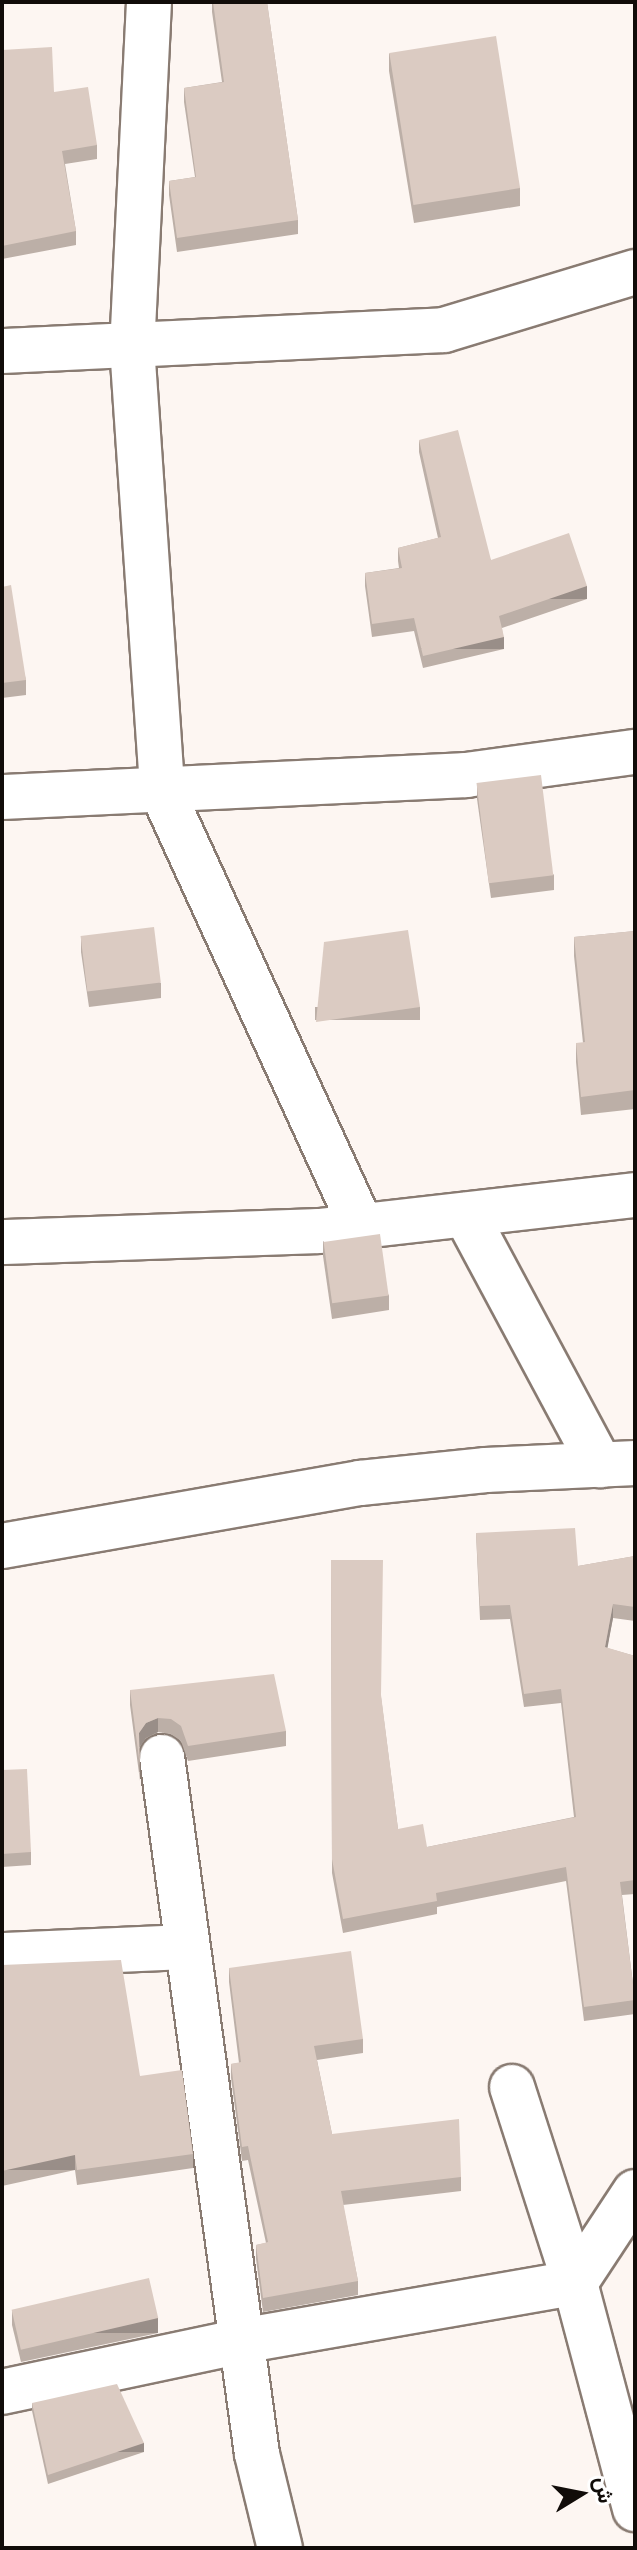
<!DOCTYPE html>
<meta charset="utf-8">
<style>
body{margin:0}
#map{position:relative;width:637px;height:2550px;overflow:hidden;background:#fdf6f2;font-family:"Titillium Web",Vazirmatn,sans-serif}
div>[style]{position:absolute}
.roads{filter:drop-shadow(2px 0 #897b72) drop-shadow(-2px 0 #897b72) drop-shadow(0 2px #897b72) drop-shadow(0 -2px #897b72)}
.minor>*{height:44px;margin:-22px;padding:0 22px;transform-origin:22px;border-radius:22px;background:#fff}
.wall>*{inset:0;background:#bcafa7;transform-origin:0 0}
.shaded-wall>*{inset:0;background:#998e88;transform-origin:0 0}
.building>*{inset:0;background:#dbcbc2;transform-origin:0 0}
span{translate:-50% -50%;white-space:nowrap;text-align:center;line-height:1.15;-webkit-text-stroke:6px #fff;paint-order:stroke}
.frame{position:absolute;inset:0;border:4px solid #110c09;pointer-events:none}
.north{position:absolute;left:541px;top:2454px;width:80px;height:80px;-webkit-text-stroke:6px #fff;paint-order:stroke;rotate:80deg;font-size:22px;font-weight:700;line-height:32px;text-align:center;color:#110c09}
.north::after{content:'';display:block;margin:auto;width:28px;height:36px;background:#110c09;clip-path:polygon(50% 0,100% 100%,50% 72%,0 100%)}
</style>
<div id="map">
<div class="roads">
<div class="minor">
<div style="left:149px;top:2px;width:344px;rotate:92.8deg"></div>
<div style="left:132px;top:346px;width:446px;rotate:86.1deg"></div>
<div style="left:162px;top:791px;width:480px;rotate:65.4deg"></div>
<div style="left:2px;top:351px;width:442px;rotate:-2.7deg"></div>
<div style="left:444px;top:330px;width:200px;rotate:-16.9deg"></div>
<div style="left:2px;top:797px;width:465px;rotate:-2.7deg"></div>
<div style="left:466px;top:775px;width:171px;rotate:-7.8deg"></div>
<div style="left:466px;top:1215px;width:284px;rotate:61.8deg"></div>
<div style="left:2px;top:1242px;width:317px;rotate:-2deg"></div>
<div style="left:319px;top:1231px;width:318px;rotate:-6.5deg"></div>
<div style="left:2px;top:1546px;width:364px;rotate:-10deg"></div>
<div style="left:360px;top:1483px;width:127px;rotate:-5.9deg"></div>
<div style="left:486px;top:1470px;width:149px;rotate:-2.7deg"></div>
<div style="left:162px;top:1757px;width:703px;rotate:82.24deg"></div>
<div style="left:257px;top:2454px;width:97px;rotate:76.3deg"></div>
<div style="left:2px;top:1955px;width:185px;rotate:-2.5deg"></div>
<div style="left:512px;top:2087px;width:206px;rotate:72.2deg"></div>
<div style="left:575px;top:2283px;width:234px;rotate:75.1deg"></div>
<div style="left:2px;top:2392px;width:244px;rotate:-12deg"></div>
<div style="left:241px;top:2341px;width:339px;rotate:-9.9deg"></div>
<div style="left:575px;top:2283px;width:109px;rotate:-56.6deg"></div>
</div>
</div>
<div class="wall">
<div style="clip-path:polygon(212px 2px,267px 2px,298px 220px,298px 234px,177px 252px,169px 195px,169px 181px,195px 177px,184px 102px,184px 88px,222px 82px,212px 12px)"></div>
<div style="clip-path:polygon(2px 50px,54px 92px,97px 145px,97px 159px,65px 164px,76px 231px,76px 245px,2px 259px)"></div>
<div style="clip-path:polygon(389px 53px,520px 188px,520px 206px,414px 223px,389px 71px)"></div>
<div style="clip-path:polygon(419px 440px,491px 560px,587px 599px,502px 628px,504px 649px,423px 668px,414px 631px,372px 637px,365px 586px,365px 573px,399px 568px,398px 561px,398px 548px,438px 538px,419px 452px)"></div>
<div style="clip-path:polygon(2px 587px,26px 680px,26px 695px,2px 698px)"></div>
<div style="clip-path:polygon(477px 784px,554px 875px,554px 890px,491px 898px,477px 799px)"></div>
<div style="clip-path:polygon(635px 931px,635px 1109px,581px 1115px,576px 1062px,576px 1043px,583px 1043px,574px 956px,574px 937px)"></div>
<div style="clip-path:polygon(81px 937px,161px 983px,161px 998px,89px 1007px,81px 952px)"></div>
<div style="left:420px;top:1007px;width:13px;height:105px;rotate:90deg"></div>
<div style="clip-path:polygon(323px 1241px,389px 1295px,389px 1310px,332px 1319px,323px 1256px)"></div>
<div style="clip-path:polygon(476px 1533px,578px 1566px,635px 1556px,635px 1621px,613px 1618px,607px 1648px,635px 1656px,635px 1894px,622px 1895px,635px 2000px,635px 2014px,584px 2021px,566px 1881px,437px 1907px,437px 1914px,343px 1933px,332px 1873px,331px 1560px,381px 1697px,398px 1829px,427px 1847px,574px 1817px,561px 1703px,524px 1707px,510px 1619px,480px 1620px)"></div>
<div style="clip-path:polygon(130px 1690px,286px 1731px,286px 1746px,188px 1761px,181px 1741px,171px 1734px,158px 1732px,146px 1738px,139px 1747px,140px 1781px,130px 1705px)"></div>
<div style="clip-path:polygon(2px 1770px,31px 1852px,31px 1865px,2px 1867px)"></div>
<div style="clip-path:polygon(2px 1965px,140px 2076px,193px 2154px,193px 2168px,77px 2185px,75px 2170px,2px 2186px)"></div>
<div style="clip-path:polygon(229px 1968px,363px 2039px,363px 2053px,317px 2060px,332px 2134px,461px 2177px,461px 2191px,343px 2205px,358px 2281px,358px 2295px,263px 2312px,256px 2259px,256px 2245px,266px 2243px,248px 2160px,242px 2161px,231px 2078px,231px 2064px,239px 2063px,229px 1982px)"></div>
<div style="clip-path:polygon(12px 2310px,158px 2333px,21px 2362px,12px 2325px)"></div>
<div style="clip-path:polygon(32px 2403px,144px 2452px,48px 2484px,32px 2411px)"></div>
</div>
<div class="shaded-wall">
<div style="left:587px;top:586px;width:13px;height:93px;rotate:90deg"></div>
<div style="left:504px;top:637px;width:12px;height:83px;rotate:90deg"></div>
<div style="clip-path:polygon(613px 1604px,613px 1618px,605px 1661px,605px 1647px)"></div>
<div style="clip-path:polygon(158px 1718px,158px 1732px,146px 1738px,139px 1748px,139px 1733px,146px 1723px)"></div>
<div style="left:75px;top:2155px;width:15px;height:75px;rotate:90deg"></div>
<div style="left:158px;top:2318px;width:15px;height:140px;rotate:90deg"></div>
<div style="left:144px;top:2443px;width:9px;height:101px;rotate:90deg"></div>
</div>
<div class="building">
<div style="clip-path:polygon(213px 2px,267px 2px,298px 220px,177px 238px,169px 181px,196px 177px,184px 88px,224px 82px)"></div>
<div style="left:496px;top:36px;width:154px;height:108px;rotate:81deg"></div>
<div style="clip-path:polygon(52px 47px,54px 92px,88px 87px,97px 145px,62px 151px,76px 231px,2px 246px,2px 50px)"></div>
<div style="clip-path:polygon(458px 430px,491px 560px,569px 533px,587px 586px,499px 616px,504px 637px,423px 656px,414px 618px,372px 624px,365px 573px,402px 568px,398px 548px,441px 537px,419px 440px)"></div>
<div style="clip-path:polygon(11px 585px,26px 680px,2px 683px,2px 587px)"></div>
<div style="left:541px;top:775px;width:101px;height:65px;rotate:83deg"></div>
<div style="left:154px;top:927px;width:56px;height:74px;rotate:83deg"></div>
<div style="clip-path:polygon(408px 930px,420px 1007px,316px 1022px,324px 942px)"></div>
<div style="clip-path:polygon(635px 931px,635px 1090px,581px 1097px,576px 1043px,585px 1042px,574px 937px)"></div>
<div style="left:380px;top:1234px;width:62px;height:57px;rotate:82deg"></div>
<div style="clip-path:polygon(575px 1528px,578px 1566px,635px 1556px,635px 1607px,613px 1604px,605px 1647px,635px 1656px,635px 1880px,620px 1882px,635px 2000px,584px 2007px,566px 1867px,436px 1893px,437px 1901px,343px 1919px,332px 1859px,331px 1560px,383px 1560px,381px 1695px,398px 1829px,423px 1824px,427px 1847px,576px 1817px,561px 1689px,524px 1694px,510px 1605px,480px 1606px,476px 1533px)"></div>
<div style="clip-path:polygon(274px 1674px,286px 1731px,188px 1746px,181px 1726px,171px 1719px,158px 1718px,146px 1723px,139px 1733px,140px 1766px,130px 1690px)"></div>
<div style="clip-path:polygon(27px 1769px,31px 1852px,2px 1854px,2px 1770px)"></div>
<div style="clip-path:polygon(351px 1951px,363px 2039px,314px 2046px,332px 2134px,459px 2119px,461px 2177px,341px 2191px,358px 2281px,263px 2298px,256px 2245px,268px 2242px,248px 2146px,242px 2147px,231px 2064px,241px 2062px,229px 1968px)"></div>
<div style="clip-path:polygon(121px 1960px,140px 2076px,182px 2070px,193px 2154px,77px 2170px,75px 2155px,2px 2171px,2px 1965px)"></div>
<div style="left:149px;top:2278px;width:41px;height:141px;rotate:77deg"></div>
<div style="clip-path:polygon(117px 2384px,144px 2443px,48px 2475px,32px 2403px)"></div>
</div>
<div class="frame"></div>
<div class="north">ش</div>
</div>
